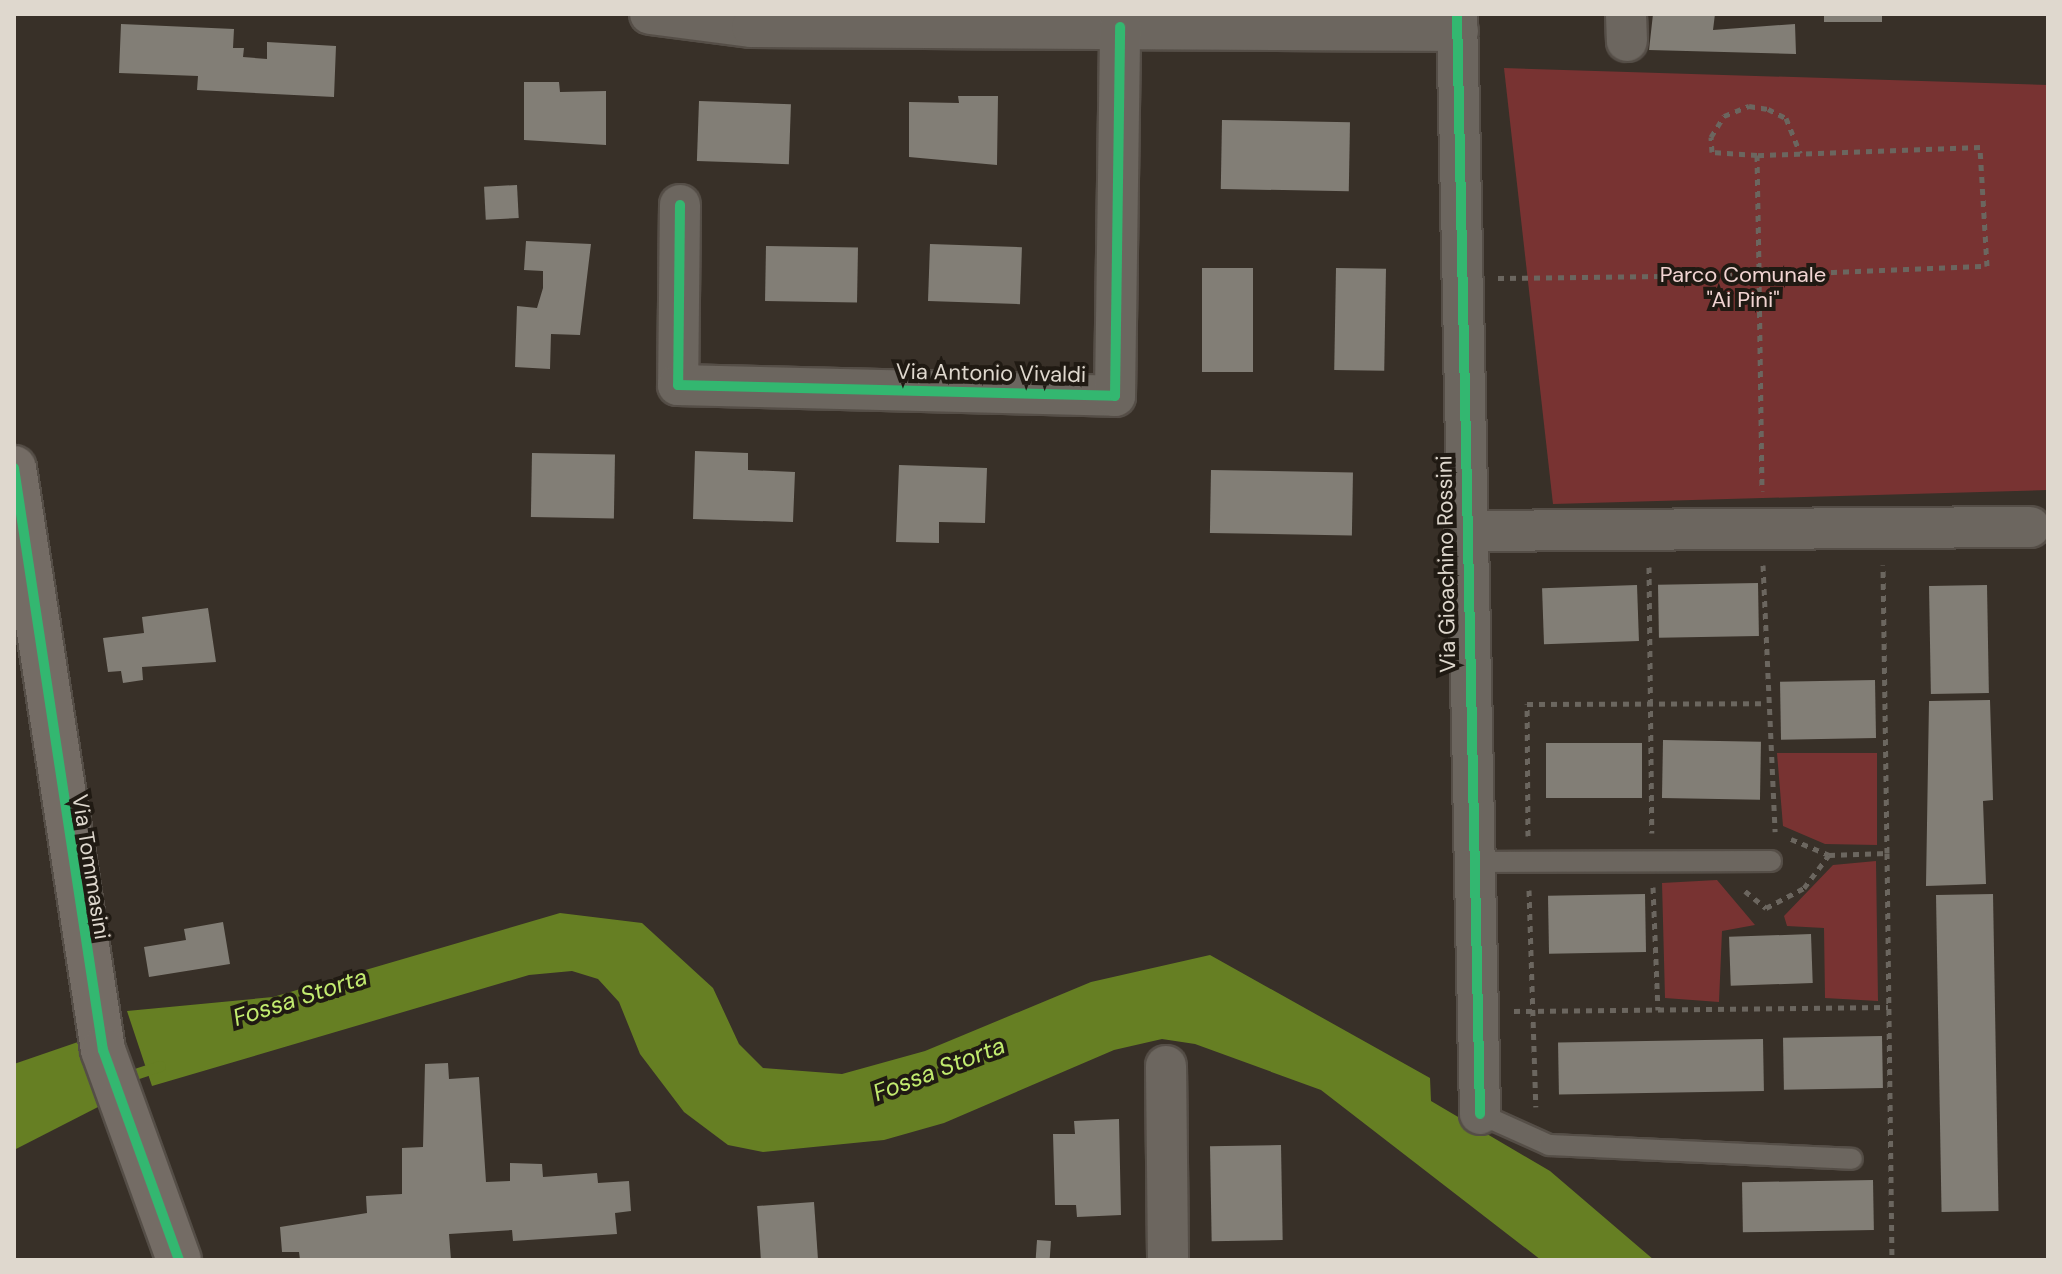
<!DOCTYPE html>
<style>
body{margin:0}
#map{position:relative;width:2062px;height:1274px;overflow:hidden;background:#383028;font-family:"DM Sans",sans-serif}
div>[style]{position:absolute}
.green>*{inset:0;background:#783332}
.water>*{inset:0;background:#667f23}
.stream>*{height:11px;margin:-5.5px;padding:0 5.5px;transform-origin:5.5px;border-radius:5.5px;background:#667f23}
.building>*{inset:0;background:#827e76;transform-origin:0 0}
.path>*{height:5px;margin-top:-2.5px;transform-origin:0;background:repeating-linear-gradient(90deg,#6b665f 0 6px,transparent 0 12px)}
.roads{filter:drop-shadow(2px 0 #554e47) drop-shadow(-2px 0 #554e47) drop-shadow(0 2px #554e47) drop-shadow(0 -2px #554e47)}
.lane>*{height:20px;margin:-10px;padding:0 10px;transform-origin:10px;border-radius:10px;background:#6c665f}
.street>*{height:40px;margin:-20px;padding:0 20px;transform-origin:20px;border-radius:20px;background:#6c665f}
.secondary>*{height:44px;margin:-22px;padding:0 22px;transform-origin:22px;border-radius:22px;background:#746c65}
.cycleway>*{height:10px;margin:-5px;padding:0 5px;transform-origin:5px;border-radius:5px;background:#33b770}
span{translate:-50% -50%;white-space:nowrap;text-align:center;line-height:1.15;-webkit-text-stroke:8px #201a13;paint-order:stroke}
.park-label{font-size:22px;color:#f1d4d2}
.street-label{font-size:22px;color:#dfd8ce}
.water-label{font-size:24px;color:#c2eb6f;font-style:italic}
.frame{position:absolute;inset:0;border:16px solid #dfd8ce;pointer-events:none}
</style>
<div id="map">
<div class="green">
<div style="clip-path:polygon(1504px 68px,2048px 85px,2048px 490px,1553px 504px)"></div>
<div style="clip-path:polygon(1777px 753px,1877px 753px,1877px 845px,1825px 844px,1783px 826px)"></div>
<div style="clip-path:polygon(1876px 861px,1878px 1001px,1825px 998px,1824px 928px,1787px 926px,1784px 916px,1833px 865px)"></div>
<div style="clip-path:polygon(1717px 880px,1755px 925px,1722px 931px,1719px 1002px,1665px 998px,1662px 883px)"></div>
</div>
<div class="water">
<div style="clip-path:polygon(560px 913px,642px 923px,713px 988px,739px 1044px,763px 1068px,842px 1074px,925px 1051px,1091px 982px,1210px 955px,1430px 1078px,1431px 1101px,1550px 1171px,1654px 1260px,1541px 1260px,1321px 1090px,1195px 1044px,1162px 1039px,1114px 1050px,944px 1123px,884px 1140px,763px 1152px,728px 1145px,684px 1112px,640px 1054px,619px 1002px,598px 979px,572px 971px,529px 975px,152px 1086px,127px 1011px,273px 997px)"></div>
<div style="clip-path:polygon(78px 1042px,100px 1106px,14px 1150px,14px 1064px)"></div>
</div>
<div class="stream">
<div style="left:138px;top:1073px;width:23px;rotate:-18deg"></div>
</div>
<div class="building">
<div style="clip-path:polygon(1653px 14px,1715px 14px,1713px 30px,1795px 24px,1796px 54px,1649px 50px)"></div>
<div style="left:1824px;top:14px;width:58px;height:8px"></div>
<div style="clip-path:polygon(121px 24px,234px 29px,233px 48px,244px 48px,243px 57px,267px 59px,267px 42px,336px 46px,334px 97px,197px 90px,198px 76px,119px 73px)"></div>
<div style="clip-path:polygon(524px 82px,559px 82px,560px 92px,606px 91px,606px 145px,524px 140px)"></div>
<div style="clip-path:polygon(958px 96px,998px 96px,997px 165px,909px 157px,909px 102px,959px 103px)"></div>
<div style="left:699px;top:101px;width:92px;height:60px;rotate:2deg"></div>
<div style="left:1222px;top:120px;width:128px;height:69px;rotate:1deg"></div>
<div style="left:517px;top:185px;width:33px;height:33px;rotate:87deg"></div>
<div style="clip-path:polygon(526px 241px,591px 244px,580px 335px,551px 334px,550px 369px,515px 367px,517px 306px,537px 308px,543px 288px,543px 271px,524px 270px)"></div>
<div style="left:930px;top:244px;width:92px;height:57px;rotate:2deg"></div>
<div style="left:766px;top:246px;width:92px;height:55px;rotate:1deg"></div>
<div style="left:1202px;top:268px;width:51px;height:104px"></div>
<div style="left:1336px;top:268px;width:50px;height:102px;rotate:1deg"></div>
<div style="clip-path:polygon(695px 451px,748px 453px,748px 470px,795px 472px,793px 522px,693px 519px)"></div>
<div style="left:532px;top:453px;width:83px;height:64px;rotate:1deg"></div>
<div style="clip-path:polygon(899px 465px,987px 468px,985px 523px,939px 522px,939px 543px,896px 542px)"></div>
<div style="left:1211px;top:470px;width:142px;height:63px;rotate:1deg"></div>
<div style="left:1758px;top:583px;width:53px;height:100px;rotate:89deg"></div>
<div style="left:1637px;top:585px;width:56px;height:95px;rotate:88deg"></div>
<div style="left:1987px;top:585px;width:108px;height:58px;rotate:89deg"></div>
<div style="clip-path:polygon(208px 608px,216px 662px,142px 667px,143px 680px,123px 683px,121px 671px,108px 672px,103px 638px,144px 633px,142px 617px)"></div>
<div style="left:1875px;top:680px;width:58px;height:95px;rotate:89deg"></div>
<div style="clip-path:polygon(1990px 700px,1993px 800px,1983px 801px,1986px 884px,1926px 886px,1929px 701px)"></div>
<div style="left:1663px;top:740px;width:98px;height:58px;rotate:1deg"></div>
<div style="left:1546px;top:743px;width:96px;height:55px"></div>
<div style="left:1645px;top:894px;width:58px;height:97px;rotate:89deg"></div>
<div style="left:1993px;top:894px;width:317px;height:57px;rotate:89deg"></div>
<div style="clip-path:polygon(223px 922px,230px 964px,149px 977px,144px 947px,186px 940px,184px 929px)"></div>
<div style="left:1811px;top:934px;width:49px;height:82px;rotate:88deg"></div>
<div style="left:1882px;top:1036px;width:52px;height:99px;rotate:89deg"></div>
<div style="left:1763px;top:1039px;width:52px;height:205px;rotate:89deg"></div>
<div style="clip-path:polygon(448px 1063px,449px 1079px,479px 1077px,486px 1182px,510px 1181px,510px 1163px,542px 1164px,543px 1177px,597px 1173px,598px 1183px,629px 1181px,631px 1211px,615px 1213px,617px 1234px,513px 1241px,512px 1230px,449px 1234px,451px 1260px,300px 1260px,299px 1252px,282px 1252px,280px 1227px,367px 1213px,366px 1196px,402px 1194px,402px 1148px,423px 1147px,425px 1064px)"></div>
<div style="clip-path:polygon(1119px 1119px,1121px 1215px,1077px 1217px,1076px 1205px,1055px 1205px,1053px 1134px,1075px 1134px,1074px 1121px)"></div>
<div style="left:1281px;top:1145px;width:95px;height:71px;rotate:89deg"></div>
<div style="left:1873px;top:1180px;width:50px;height:131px;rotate:89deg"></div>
<div style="left:814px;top:1202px;width:58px;height:57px;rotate:86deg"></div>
<div style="left:1037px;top:1240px;width:14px;height:20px;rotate:4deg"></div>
</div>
<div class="path">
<div style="left:1757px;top:155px;width:45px;rotate:-176.2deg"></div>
<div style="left:1712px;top:152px;width:15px;rotate:-94deg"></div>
<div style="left:1711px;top:137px;width:25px;rotate:-58deg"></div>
<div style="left:1724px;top:116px;width:27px;rotate:-22deg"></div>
<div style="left:1749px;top:106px;width:19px;rotate:9deg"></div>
<div style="left:1768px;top:109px;width:20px;rotate:27deg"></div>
<div style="left:1786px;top:118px;width:38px;rotate:68deg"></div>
<div style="left:1498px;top:278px;width:261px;rotate:-0.7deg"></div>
<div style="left:1759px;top:275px;width:228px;rotate:-2.3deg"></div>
<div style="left:1987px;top:266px;width:119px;rotate:-93.4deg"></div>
<div style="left:1980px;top:147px;width:223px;rotate:177.9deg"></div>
<div style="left:1757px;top:155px;width:120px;rotate:89deg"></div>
<div style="left:1759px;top:275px;width:216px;rotate:89.2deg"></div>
<div style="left:1763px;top:565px;width:267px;rotate:87.4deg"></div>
<div style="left:1649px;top:567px;width:266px;rotate:89.4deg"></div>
<div style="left:1528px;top:836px;width:132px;rotate:-90.4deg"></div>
<div style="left:1527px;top:704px;width:240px;rotate:-0.2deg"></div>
<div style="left:1791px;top:839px;width:41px;rotate:22.8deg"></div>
<div style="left:1829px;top:855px;width:58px;rotate:-2deg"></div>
<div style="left:1887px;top:853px;width:288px;rotate:-90.8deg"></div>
<div style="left:1887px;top:853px;width:407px;rotate:89.3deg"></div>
<div style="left:1653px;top:887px;width:123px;rotate:87.7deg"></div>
<div style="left:1529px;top:890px;width:217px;rotate:88.2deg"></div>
<div style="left:1745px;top:891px;width:27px;rotate:39deg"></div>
<div style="left:1766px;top:908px;width:43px;rotate:-27.8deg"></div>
<div style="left:1804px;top:888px;width:41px;rotate:-52.9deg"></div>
<div style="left:1514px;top:1011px;width:374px;rotate:-0.6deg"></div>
</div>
<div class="roads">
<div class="lane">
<div style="left:1473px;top:862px;width:298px;rotate:-0.2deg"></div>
<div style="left:1480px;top:1114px;width:76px;rotate:24.2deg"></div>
<div style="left:1549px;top:1145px;width:303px;rotate:2.6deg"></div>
</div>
<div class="street">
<div style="left:650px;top:14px;width:103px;rotate:7.3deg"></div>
<div style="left:752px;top:27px;width:706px;rotate:0.32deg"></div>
<div style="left:1457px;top:14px;width:1100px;rotate:88.8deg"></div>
<div style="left:1626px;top:14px;width:27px;rotate:88deg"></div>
<div style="left:680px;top:205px;width:180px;rotate:90.6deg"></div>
<div style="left:678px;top:385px;width:437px;rotate:1.4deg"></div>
<div style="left:1115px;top:396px;width:369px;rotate:-89.2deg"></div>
<div style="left:1465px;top:531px;width:565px;rotate:-0.41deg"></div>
<div style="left:1166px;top:1066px;width:194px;rotate:89.4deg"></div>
</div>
<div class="secondary">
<div style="left:14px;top:468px;width:589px;rotate:81.31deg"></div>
<div style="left:103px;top:1050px;width:223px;rotate:70.1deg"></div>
</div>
</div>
<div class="cycleway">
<div style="left:1457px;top:14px;width:1100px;rotate:88.8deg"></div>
<div style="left:680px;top:205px;width:180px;rotate:90.6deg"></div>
<div style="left:678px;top:385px;width:437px;rotate:1.4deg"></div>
<div style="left:1115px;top:396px;width:369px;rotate:-89.2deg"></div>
<div style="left:14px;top:468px;width:589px;rotate:81.31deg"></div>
<div style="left:103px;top:1050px;width:223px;rotate:70.1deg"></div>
</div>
<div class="park-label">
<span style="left:1743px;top:287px">Parco Comunale<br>"Ai Pini"</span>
</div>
<div class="street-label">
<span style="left:991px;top:373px;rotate:1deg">Via Antonio Vivaldi</span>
<span style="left:1446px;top:564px;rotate:-91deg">Via Gioachino Rossini</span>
<span style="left:91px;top:867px;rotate:81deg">Via Tommasini</span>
</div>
<div class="water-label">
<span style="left:300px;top:997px;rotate:-18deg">Fossa Storta</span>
<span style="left:939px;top:1069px;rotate:-21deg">Fossa Storta</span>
</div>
<div class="frame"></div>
</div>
